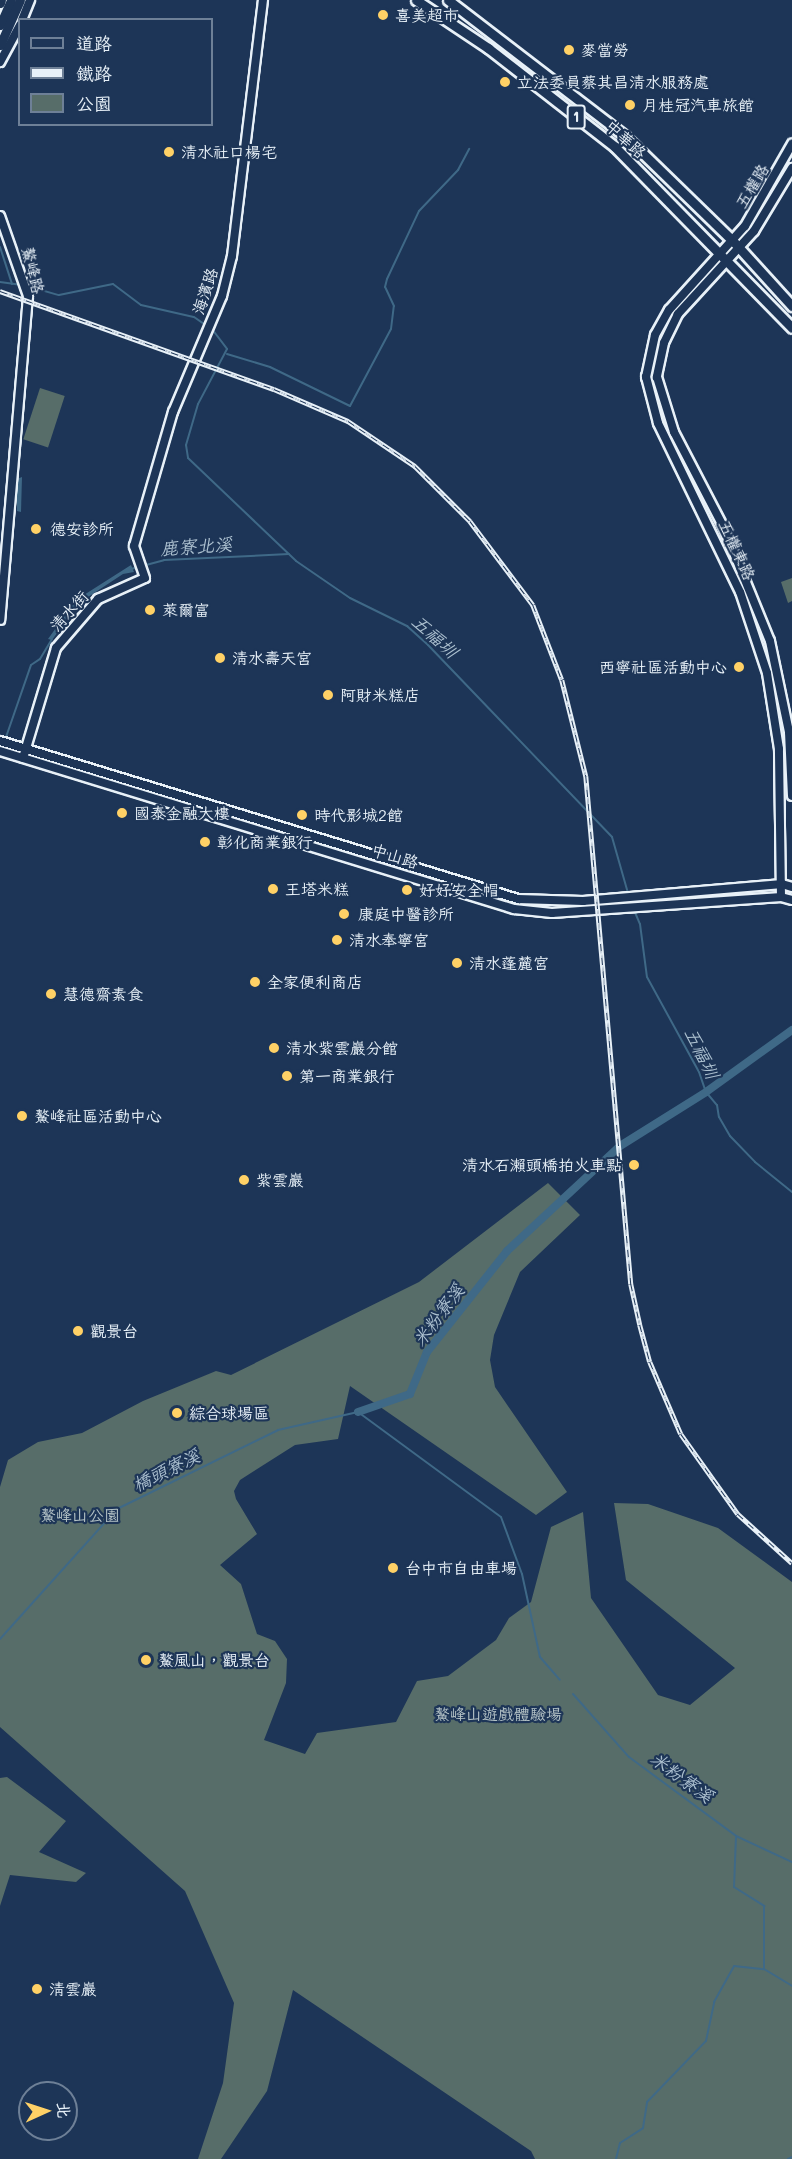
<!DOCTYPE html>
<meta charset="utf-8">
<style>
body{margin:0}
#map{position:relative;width:792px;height:2159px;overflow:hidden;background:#1d3557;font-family:Mali,"LXGW WenKai TC",sans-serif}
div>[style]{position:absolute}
.green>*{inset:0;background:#576d69;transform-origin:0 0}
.water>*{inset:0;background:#3f6987}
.stream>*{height:2px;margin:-1px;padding:0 1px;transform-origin:1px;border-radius:1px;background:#3f6987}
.canal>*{height:8px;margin:-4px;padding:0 4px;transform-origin:4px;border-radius:4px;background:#3f6987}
.roads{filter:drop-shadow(2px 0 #e8f1f8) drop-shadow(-2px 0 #e8f1f8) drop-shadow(0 2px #e8f1f8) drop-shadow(0 -2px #e8f1f8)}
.secondary>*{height:8px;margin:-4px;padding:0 4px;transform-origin:4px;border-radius:4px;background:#1d3557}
.primary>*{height:9px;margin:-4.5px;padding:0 4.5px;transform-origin:4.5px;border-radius:4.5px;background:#1d3557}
.rail>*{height:4.5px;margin-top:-2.25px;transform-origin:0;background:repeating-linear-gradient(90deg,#1d3557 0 7px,#e8f1f8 0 14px);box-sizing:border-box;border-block:2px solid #e8f1f8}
.dots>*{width:16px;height:16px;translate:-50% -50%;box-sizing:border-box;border:3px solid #1d3557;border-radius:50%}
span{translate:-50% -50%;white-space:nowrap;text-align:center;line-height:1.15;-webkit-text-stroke:4.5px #1d3557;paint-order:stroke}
.shield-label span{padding:2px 4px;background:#1d3557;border:2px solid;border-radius:4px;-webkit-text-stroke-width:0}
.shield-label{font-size:15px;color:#e8f1f8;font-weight:700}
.poi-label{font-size:16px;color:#e8f1f8}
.left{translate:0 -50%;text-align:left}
.right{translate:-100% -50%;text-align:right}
.street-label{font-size:16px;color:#e8f1f8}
.park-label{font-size:16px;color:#b5c3c6}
.water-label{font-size:18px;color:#adc1d0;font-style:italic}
.legend{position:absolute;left:18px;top:18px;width:195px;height:108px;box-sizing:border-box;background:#1d3557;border:2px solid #6e8097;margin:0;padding:8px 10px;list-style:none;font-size:18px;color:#e8f1f8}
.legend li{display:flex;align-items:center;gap:12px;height:30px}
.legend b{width:30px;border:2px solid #6e8097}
.north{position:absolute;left:18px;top:2081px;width:60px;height:60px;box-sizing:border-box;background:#1d3557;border:2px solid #6e8097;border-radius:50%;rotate:87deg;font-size:16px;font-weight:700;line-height:24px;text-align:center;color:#e8f1f8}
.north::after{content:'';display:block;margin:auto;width:21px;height:27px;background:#ffd166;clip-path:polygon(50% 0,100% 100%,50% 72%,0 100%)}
</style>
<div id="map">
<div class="green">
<div style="left:40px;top:388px;width:26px;height:54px;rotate:18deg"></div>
<div style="clip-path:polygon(792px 578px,792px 601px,788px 603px,781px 582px)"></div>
<div style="clip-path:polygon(548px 1183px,580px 1215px,520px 1272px,494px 1335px,490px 1360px,495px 1387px,567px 1492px,536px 1515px,350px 1386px,338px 1439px,295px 1445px,240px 1480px,234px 1491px,236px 1499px,257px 1534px,220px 1565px,241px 1584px,257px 1634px,275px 1641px,287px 1659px,286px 1683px,264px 1740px,305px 1754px,317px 1733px,396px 1722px,417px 1681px,448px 1676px,496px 1640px,509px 1618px,531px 1602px,551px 1527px,583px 1512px,591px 1598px,658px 1695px,690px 1705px,735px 1668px,626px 1580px,614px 1503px,648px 1504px,718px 1528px,792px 1582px,792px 2159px,535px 2159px,531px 2151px,293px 1990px,267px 2091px,221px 2159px,198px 2159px,223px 2083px,234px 2003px,185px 1891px,0 1727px,0 1487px,8px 1460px,38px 1442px,82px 1433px,143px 1401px,216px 1371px,231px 1375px,419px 1282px)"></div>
<div style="clip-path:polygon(7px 1777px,66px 1821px,39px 1852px,86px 1873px,76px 1882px,10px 1875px,0 1906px,0 1778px)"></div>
</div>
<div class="water">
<div style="clip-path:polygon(22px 477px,21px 512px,17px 511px,17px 479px)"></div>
<div style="clip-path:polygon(131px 565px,134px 572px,123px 574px,79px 603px,52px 640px,48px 639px,76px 600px)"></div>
</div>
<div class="stream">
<div style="left:0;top:247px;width:39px;rotate:72deg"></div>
<div style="left:0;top:282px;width:22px;rotate:8deg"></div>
<div style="left:27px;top:286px;width:33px;rotate:16deg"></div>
<div style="left:59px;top:295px;width:55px;rotate:-11.5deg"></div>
<div style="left:113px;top:284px;width:35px;rotate:37deg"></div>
<div style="left:141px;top:305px;width:54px;rotate:12.8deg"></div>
<div style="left:194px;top:317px;width:16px;rotate:35deg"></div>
<div style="left:212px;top:329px;width:25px;rotate:53deg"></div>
<div style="left:227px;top:349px;width:62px;rotate:117.8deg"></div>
<div style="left:198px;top:404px;width:43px;rotate:106.3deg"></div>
<div style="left:186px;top:445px;width:13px;rotate:81deg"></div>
<div style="left:188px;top:458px;width:149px;rotate:43.6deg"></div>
<div style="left:296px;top:561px;width:65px;rotate:34.4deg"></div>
<div style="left:350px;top:598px;width:64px;rotate:26.2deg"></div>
<div style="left:407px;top:626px;width:28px;rotate:42deg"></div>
<div style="left:428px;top:645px;width:266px;rotate:46.2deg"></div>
<div style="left:612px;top:837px;width:58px;rotate:74.1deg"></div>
<div style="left:227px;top:354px;width:45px;rotate:16.8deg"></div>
<div style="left:270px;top:367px;width:89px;rotate:26deg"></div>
<div style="left:350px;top:406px;width:87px;rotate:-62deg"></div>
<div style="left:391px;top:329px;width:23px;rotate:-83deg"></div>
<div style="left:394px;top:306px;width:21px;rotate:-115deg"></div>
<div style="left:385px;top:287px;width:8px;rotate:-76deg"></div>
<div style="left:387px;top:279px;width:75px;rotate:-64.8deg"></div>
<div style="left:419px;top:211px;width:57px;rotate:-46.4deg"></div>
<div style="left:458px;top:170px;width:24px;rotate:-62deg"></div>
<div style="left:131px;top:569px;width:34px;rotate:-15deg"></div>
<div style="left:164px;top:560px;width:125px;rotate:-2.7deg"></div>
<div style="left:5px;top:740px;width:79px;rotate:-70.9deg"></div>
<div style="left:31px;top:665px;width:11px;rotate:-34deg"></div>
<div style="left:40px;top:659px;width:23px;rotate:-59deg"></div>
<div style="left:634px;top:910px;width:15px;rotate:67deg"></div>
<div style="left:640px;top:924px;width:53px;rotate:82.5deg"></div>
<div style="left:647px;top:977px;width:108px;rotate:61.3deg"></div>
<div style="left:699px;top:1072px;width:21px;rotate:71deg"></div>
<div style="left:706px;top:1092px;width:17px;rotate:50deg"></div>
<div style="left:717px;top:1105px;width:12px;rotate:81deg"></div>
<div style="left:719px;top:1117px;width:22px;rotate:60deg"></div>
<div style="left:730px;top:1136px;width:36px;rotate:46deg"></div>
<div style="left:755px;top:1162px;width:48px;rotate:39deg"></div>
<div style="left:0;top:1639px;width:175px;rotate:-48deg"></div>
<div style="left:117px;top:1509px;width:179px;rotate:-26.1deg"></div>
<div style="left:278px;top:1430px;width:82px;rotate:-12.7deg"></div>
<div style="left:358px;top:1412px;width:177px;rotate:36.3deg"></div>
<div style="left:501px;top:1517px;width:61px;rotate:69.8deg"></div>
<div style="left:522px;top:1574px;width:85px;rotate:77.8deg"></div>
<div style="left:540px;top:1657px;width:30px;rotate:49deg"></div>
<div style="left:573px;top:1694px;width:84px;rotate:48.4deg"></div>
<div style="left:629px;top:1757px;width:133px;rotate:36.4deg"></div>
<div style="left:736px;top:1836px;width:62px;rotate:24.9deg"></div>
<div style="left:736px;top:1836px;width:51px;rotate:92.2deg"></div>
<div style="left:734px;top:1887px;width:36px;rotate:32deg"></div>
<div style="left:764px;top:1906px;width:63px;rotate:90deg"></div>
<div style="left:764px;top:1969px;width:33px;rotate:31deg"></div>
<div style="left:616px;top:2159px;width:16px;rotate:-76deg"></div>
<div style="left:620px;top:2143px;width:27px;rotate:-33deg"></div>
<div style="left:643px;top:2128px;width:26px;rotate:-81deg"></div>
<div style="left:647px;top:2102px;width:85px;rotate:-46deg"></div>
<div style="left:706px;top:2041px;width:40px;rotate:-78deg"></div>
<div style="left:714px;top:2002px;width:41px;rotate:-60.9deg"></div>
<div style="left:734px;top:1966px;width:30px;rotate:6deg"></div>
<div style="left:788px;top:2159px;width:4px;rotate:-27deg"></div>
</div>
<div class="canal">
<div style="left:358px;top:1412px;width:55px;rotate:-19.1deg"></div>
<div style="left:410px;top:1394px;width:45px;rotate:-68deg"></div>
<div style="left:427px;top:1352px;width:129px;rotate:-51.6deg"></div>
<div style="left:507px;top:1251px;width:154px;rotate:-42.9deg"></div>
<div style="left:620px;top:1146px;width:102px;rotate:-32.1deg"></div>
<div style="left:706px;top:1092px;width:106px;rotate:-35.8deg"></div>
</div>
<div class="roads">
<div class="secondary">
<div style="left:22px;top:20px;width:22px;rotate:-68deg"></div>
<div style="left:0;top:62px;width:42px;rotate:-61.6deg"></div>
<div style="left:792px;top:168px;width:74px;rotate:121.1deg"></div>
<div style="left:754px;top:231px;width:113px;rotate:132.5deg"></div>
<div style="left:678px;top:314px;width:32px;rotate:116deg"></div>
<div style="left:664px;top:343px;width:35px;rotate:102deg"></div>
<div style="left:657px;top:377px;width:58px;rotate:72.8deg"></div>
<div style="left:674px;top:432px;width:106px;rotate:62.5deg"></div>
<div style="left:723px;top:526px;width:124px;rotate:67.8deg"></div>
<div style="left:770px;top:641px;width:93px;rotate:78.2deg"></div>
<div style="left:789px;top:732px;width:64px;rotate:87.3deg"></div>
<div style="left:0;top:216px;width:85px;rotate:70.7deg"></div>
<div style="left:28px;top:296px;width:325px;rotate:94.9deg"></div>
<div style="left:0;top:741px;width:542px;rotate:16.96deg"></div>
<div style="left:518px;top:899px;width:65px;rotate:1.8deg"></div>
<div style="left:583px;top:901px;width:200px;rotate:-4.9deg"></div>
<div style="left:782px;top:884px;width:10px;rotate:17deg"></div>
<div style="left:0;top:751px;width:538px;rotate:17.09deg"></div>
<div style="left:514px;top:909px;width:38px;rotate:6deg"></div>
<div style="left:552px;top:913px;width:230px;rotate:-4deg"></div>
<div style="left:781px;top:897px;width:11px;rotate:15deg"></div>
<div style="left:23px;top:758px;width:115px;rotate:-73.3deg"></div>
<div style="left:56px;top:648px;width:65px;rotate:-49.4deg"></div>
<div style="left:98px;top:599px;width:51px;rotate:-24.1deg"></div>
<div style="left:145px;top:578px;width:34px;rotate:-109deg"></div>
<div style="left:134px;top:546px;width:140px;rotate:-73.8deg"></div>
<div style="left:173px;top:412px;width:126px;rotate:-67.1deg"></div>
<div style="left:222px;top:296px;width:41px;rotate:-76deg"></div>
<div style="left:232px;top:256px;width:258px;rotate:-83.1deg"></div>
<div style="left:781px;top:897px;width:148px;rotate:-90.8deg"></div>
<div style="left:779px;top:749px;width:77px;rotate:-99deg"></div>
<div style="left:767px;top:673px;width:85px;rotate:-108.4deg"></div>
<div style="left:740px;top:592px;width:188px;rotate:-115.9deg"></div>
<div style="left:658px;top:423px;width:48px;rotate:-104.6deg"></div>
<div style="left:646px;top:377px;width:43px;rotate:-77.9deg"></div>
<div style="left:655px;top:335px;width:29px;rotate:-61deg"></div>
<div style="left:669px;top:310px;width:113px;rotate:-47.9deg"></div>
<div style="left:745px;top:226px;width:95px;rotate:-60.2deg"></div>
</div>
<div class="primary">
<div style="left:416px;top:0;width:87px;rotate:33.7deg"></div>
<div style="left:488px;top:48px;width:161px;rotate:37.9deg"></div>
<div style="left:615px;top:147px;width:253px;rotate:45.6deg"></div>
<div style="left:448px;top:0;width:223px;rotate:37.5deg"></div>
<div style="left:625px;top:136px;width:151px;rotate:44.2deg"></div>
<div style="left:733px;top:241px;width:88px;rotate:47.8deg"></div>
<div style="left:0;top:3px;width:3px;rotate:-72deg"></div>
<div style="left:0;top:25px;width:27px;rotate:-66deg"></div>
<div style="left:0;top:45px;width:49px;rotate:-66deg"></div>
</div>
</div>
<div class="rail">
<div style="left:0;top:291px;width:291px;rotate:19.7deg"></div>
<div style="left:274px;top:389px;width:81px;rotate:23.4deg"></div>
<div style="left:348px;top:421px;width:81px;rotate:33.9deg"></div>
<div style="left:415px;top:466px;width:78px;rotate:45deg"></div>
<div style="left:470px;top:521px;width:105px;rotate:53.1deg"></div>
<div style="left:533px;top:605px;width:80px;rotate:68.9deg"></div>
<div style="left:562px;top:680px;width:99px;rotate:76deg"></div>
<div style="left:586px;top:776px;width:510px;rotate:84.94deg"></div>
<div style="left:631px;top:1284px;width:42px;rotate:77.6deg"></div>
<div style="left:640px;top:1325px;width:38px;rotate:75deg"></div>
<div style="left:650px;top:1362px;width:78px;rotate:66.7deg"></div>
<div style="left:681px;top:1434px;width:98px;rotate:54.5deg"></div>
<div style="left:738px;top:1514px;width:73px;rotate:42.2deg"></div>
</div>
<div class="dots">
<div style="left:383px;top:15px;background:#ffd166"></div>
<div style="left:569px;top:50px;background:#ffd166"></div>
<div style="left:505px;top:82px;background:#ffd166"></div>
<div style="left:630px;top:105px;background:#ffd166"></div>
<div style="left:169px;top:152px;background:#ffd166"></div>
<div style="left:36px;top:529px;background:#ffd166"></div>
<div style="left:150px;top:610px;background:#ffd166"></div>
<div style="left:220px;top:658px;background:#ffd166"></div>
<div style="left:739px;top:667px;background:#ffd166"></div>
<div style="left:328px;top:695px;background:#ffd166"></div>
<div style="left:122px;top:813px;background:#ffd166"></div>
<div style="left:302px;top:815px;background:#ffd166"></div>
<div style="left:205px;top:842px;background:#ffd166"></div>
<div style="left:273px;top:889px;background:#ffd166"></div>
<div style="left:407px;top:890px;background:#ffd166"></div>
<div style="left:344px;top:914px;background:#ffd166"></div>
<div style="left:337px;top:940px;background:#ffd166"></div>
<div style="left:457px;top:963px;background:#ffd166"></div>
<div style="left:255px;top:982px;background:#ffd166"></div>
<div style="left:51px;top:994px;background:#ffd166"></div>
<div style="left:274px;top:1048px;background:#ffd166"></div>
<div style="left:287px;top:1076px;background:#ffd166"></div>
<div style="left:22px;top:1116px;background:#ffd166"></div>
<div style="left:634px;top:1165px;background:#ffd166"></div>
<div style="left:244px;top:1180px;background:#ffd166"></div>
<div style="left:78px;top:1331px;background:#ffd166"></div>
<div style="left:177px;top:1413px;background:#ffd166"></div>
<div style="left:393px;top:1568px;background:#ffd166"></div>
<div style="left:146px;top:1660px;background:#ffd166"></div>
<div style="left:37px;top:1989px;background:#ffd166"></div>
</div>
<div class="shield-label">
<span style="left:576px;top:117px">1</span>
</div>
<div class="poi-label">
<span class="left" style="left:395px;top:15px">喜美超市</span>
<span class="left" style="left:581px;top:50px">麥當勞</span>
<span class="left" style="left:517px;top:82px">立法委員蔡其昌清水服務處</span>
<span class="left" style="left:642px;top:105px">月桂冠汽車旅館</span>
<span class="left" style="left:181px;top:152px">清水社口楊宅</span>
<span class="left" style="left:50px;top:529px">德安診所</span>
<span class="left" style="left:162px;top:610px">萊爾富</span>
<span class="left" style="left:232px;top:658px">清水壽天宮</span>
<span class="right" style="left:727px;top:667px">西寧社區活動中心</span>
<span class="left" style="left:340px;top:695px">阿財米糕店</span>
<span class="left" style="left:134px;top:813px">國泰金融大樓</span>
<span class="left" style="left:314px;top:815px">時代影城2館</span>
<span class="left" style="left:217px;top:842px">彰化商業銀行</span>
<span class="left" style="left:285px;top:889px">王塔米糕</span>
<span class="left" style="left:419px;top:890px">好好安全帽</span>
<span class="left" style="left:358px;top:914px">康庭中醫診所</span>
<span class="left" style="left:349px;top:940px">清水奉寧宮</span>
<span class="left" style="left:469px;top:963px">清水蓬麓宮</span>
<span class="left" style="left:267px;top:982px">全家便利商店</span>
<span class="left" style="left:63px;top:994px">慧德齋素食</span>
<span class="left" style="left:286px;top:1048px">清水紫雲巖分館</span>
<span class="left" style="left:299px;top:1076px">第一商業銀行</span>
<span class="left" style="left:34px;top:1116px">鰲峰社區活動中心</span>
<span class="right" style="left:622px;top:1165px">清水石瀨頭橋拍火車點</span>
<span class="left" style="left:256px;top:1180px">紫雲巖</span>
<span class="left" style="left:90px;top:1331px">觀景台</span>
<span class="left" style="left:189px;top:1413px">綜合球場區</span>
<span class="left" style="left:405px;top:1568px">台中市自由車場</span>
<span class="left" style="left:158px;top:1660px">鰲風山，觀景台</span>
<span class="left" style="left:49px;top:1989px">清雲巖</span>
</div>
<div class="street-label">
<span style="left:626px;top:139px;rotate:42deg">中華路</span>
<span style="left:752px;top:186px;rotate:-59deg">五權路</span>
<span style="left:33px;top:270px;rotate:76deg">鰲峰路</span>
<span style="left:205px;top:291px;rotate:-72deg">海濱路</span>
<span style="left:737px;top:550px;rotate:65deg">五權東路</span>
<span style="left:69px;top:611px;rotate:-48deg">清水街</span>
<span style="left:395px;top:856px;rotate:17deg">中山路</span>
</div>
<div class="park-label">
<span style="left:80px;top:1515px">鰲峰山公園</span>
<span style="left:498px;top:1714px">鰲峰山遊戲體驗場</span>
</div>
<div class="water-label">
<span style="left:196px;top:546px;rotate:-4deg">鹿寮北溪</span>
<span style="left:435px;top:636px;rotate:42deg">五福圳</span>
<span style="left:702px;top:1053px;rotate:64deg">五福圳</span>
<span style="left:438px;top:1315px;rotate:-53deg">米粉寮溪</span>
<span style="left:166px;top:1470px;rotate:-26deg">橋頭寮溪</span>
<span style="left:682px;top:1777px;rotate:36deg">米粉寮溪</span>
</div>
<ul class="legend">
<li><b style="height:8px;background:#1d3557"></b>道路</li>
<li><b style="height:8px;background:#e8f1f8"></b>鐵路</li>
<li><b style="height:16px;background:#576d69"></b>公園</li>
</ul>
<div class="north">北</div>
</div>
